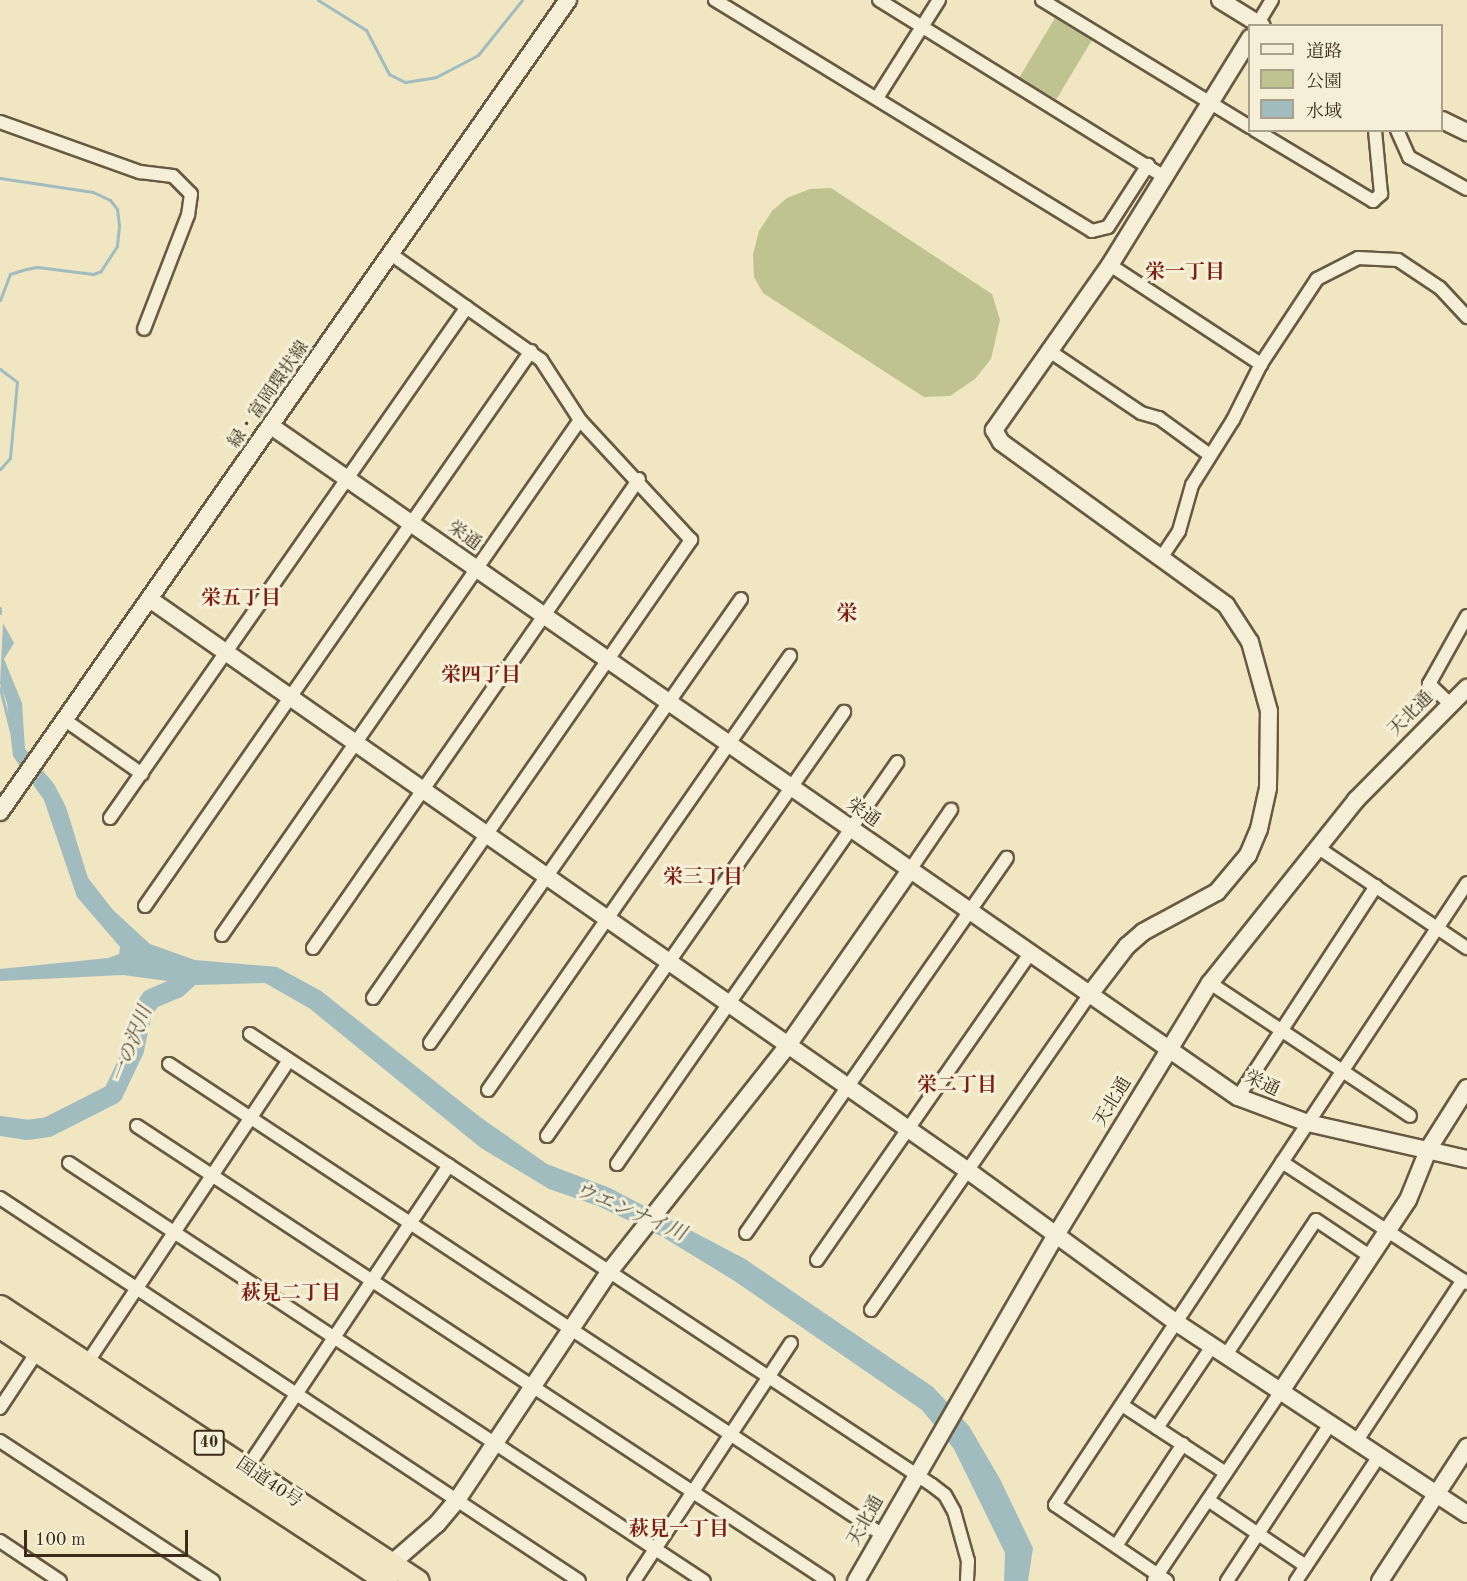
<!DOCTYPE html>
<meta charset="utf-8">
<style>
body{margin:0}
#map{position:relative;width:1467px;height:1581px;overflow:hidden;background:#f0e6c2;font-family:"Old Standard TT","Noto Serif JP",serif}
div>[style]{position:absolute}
.green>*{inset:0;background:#bec390;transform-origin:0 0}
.water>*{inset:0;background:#a1bcbf}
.stream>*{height:3px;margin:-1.5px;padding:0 1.5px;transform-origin:1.5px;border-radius:1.5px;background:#a1bcbf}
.river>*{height:20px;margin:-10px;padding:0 10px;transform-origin:10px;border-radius:10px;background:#a1bcbf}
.roads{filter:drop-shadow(2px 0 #685a42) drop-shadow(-2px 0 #685a42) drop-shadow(0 2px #685a42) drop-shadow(0 -2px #685a42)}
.street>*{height:12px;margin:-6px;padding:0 6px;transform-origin:6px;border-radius:6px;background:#f5efd7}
.secondary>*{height:16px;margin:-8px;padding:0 8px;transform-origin:8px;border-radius:8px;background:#f5efd7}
.highway>*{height:21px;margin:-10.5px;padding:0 10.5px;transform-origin:10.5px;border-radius:10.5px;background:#f0e6c2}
span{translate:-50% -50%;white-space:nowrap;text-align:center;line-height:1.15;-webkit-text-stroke:6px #f5efd7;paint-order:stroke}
.shield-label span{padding:2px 4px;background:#f5efd7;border:2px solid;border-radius:4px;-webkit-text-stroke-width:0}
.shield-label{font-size:16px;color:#3b2b18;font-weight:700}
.street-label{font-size:18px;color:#3b2b18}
.neighbourhood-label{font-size:20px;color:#7a1f14;font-weight:700}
.water-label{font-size:20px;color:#544f42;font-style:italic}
.quarter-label{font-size:21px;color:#7a1f14;font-weight:700}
.legend{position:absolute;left:1248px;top:24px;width:195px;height:108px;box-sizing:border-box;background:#f5efd7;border:2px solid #aba18b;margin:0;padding:8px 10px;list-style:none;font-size:18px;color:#3b2b18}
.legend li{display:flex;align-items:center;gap:12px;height:30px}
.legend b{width:30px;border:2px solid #aba18b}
.scale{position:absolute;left:24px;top:1530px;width:164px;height:27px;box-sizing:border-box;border:3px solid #3b2b18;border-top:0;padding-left:8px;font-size:18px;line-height:21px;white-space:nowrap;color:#3b2b18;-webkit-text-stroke:4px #f5efd7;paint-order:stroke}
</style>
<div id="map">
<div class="green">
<div style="left:1055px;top:18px;width:43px;height:69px;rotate:31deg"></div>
<div style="clip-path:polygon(831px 188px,992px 294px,1000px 320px,991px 359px,975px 379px,950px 396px,924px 397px,763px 293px,754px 277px,753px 255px,759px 231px,772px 211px,787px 198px,810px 189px)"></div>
</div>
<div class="water">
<div style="clip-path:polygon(3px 623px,14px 643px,4px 659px,22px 703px,25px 749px,54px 784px,66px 807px,88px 878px,113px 910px,150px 944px,195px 960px,277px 967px,321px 991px,480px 1117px,547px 1164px,610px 1188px,745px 1259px,933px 1387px,969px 1426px,1000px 1479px,1033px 1548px,1028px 1581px,1004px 1581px,1005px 1553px,954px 1449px,922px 1410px,733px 1280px,661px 1236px,598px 1206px,549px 1189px,481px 1148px,309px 1008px,265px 983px,197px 985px,123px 975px,0 981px,0 969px,108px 958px,119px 954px,120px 947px,77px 897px,44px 800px,13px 756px,7px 703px,0 684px)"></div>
</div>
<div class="stream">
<div style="left:318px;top:0;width:57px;rotate:32deg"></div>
<div style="left:366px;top:30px;width:50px;rotate:62.4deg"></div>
<div style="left:389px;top:74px;width:18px;rotate:27deg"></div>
<div style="left:405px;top:82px;width:31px;rotate:-9deg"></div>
<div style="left:436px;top:77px;width:47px;rotate:-27.6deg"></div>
<div style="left:478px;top:55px;width:70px;rotate:-51.3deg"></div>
<div style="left:0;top:178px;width:94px;rotate:8.6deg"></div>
<div style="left:93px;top:192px;width:19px;rotate:25deg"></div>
<div style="left:110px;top:200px;width:11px;rotate:52deg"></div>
<div style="left:117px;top:209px;width:17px;rotate:83deg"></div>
<div style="left:119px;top:226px;width:20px;rotate:96deg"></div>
<div style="left:117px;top:246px;width:30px;rotate:123deg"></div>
<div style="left:101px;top:271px;width:9px;rotate:159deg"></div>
<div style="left:93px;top:274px;width:56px;rotate:-172.9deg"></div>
<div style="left:37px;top:267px;width:11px;rotate:170deg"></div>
<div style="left:26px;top:269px;width:17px;rotate:163deg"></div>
<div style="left:10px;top:274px;width:28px;rotate:111deg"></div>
<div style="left:0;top:369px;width:21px;rotate:37deg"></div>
<div style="left:17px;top:382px;width:76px;rotate:95.3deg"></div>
<div style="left:10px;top:458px;width:15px;rotate:132deg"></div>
<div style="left:0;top:608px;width:5px;rotate:90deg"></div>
<div style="left:0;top:688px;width:45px;rotate:76deg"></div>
</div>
<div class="river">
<div style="left:0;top:1126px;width:27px;rotate:8deg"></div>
<div style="left:27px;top:1130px;width:21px;rotate:-8deg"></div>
<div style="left:48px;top:1127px;width:73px;rotate:-26.9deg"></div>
<div style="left:113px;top:1094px;width:49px;rotate:-64.5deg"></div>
<div style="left:134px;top:1050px;width:39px;rotate:-78deg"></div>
<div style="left:142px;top:1012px;width:16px;rotate:-55deg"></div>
<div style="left:151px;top:999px;width:28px;rotate:-23deg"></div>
<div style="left:177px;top:988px;width:24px;rotate:-42deg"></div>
</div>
<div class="roads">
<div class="street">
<div style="left:715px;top:0;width:442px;rotate:31.5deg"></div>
<div style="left:1092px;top:231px;width:16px;rotate:-14deg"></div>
<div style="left:1108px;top:227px;width:74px;rotate:-57.2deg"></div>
<div style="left:879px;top:0;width:336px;rotate:31.8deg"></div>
<div style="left:1042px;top:0;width:244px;rotate:31.4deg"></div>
<div style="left:1258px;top:23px;width:27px;rotate:-59deg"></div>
<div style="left:877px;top:98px;width:116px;rotate:-57.7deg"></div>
<div style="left:0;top:122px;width:149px;rotate:19.7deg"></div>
<div style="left:140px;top:172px;width:33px;rotate:7deg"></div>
<div style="left:173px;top:176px;width:25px;rotate:45deg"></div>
<div style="left:191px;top:194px;width:21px;rotate:98deg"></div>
<div style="left:188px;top:215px;width:122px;rotate:111.1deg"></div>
<div style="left:1255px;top:130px;width:138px;rotate:31deg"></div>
<div style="left:1373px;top:201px;width:11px;rotate:-41deg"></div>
<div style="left:1381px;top:194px;width:64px;rotate:-95.4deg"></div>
<div style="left:1397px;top:130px;width:30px;rotate:66deg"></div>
<div style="left:1409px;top:157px;width:66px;rotate:28.9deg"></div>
<div style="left:1110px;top:265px;width:181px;rotate:33.3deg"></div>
<div style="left:1048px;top:350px;width:112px;rotate:34.1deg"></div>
<div style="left:1141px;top:413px;width:19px;rotate:16deg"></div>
<div style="left:1159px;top:418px;width:63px;rotate:36deg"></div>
<div style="left:1161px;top:558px;width:32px;rotate:-56deg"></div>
<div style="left:1179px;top:531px;width:48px;rotate:-74.2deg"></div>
<div style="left:1192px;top:485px;width:77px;rotate:-57.8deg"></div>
<div style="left:1233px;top:420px;width:63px;rotate:-63.4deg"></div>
<div style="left:1261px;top:364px;width:102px;rotate:-56.6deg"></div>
<div style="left:1317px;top:279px;width:46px;rotate:-27.1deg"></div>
<div style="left:1358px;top:258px;width:40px;rotate:2.9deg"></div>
<div style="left:1398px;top:260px;width:50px;rotate:33.7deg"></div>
<div style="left:1440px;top:288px;width:40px;rotate:47deg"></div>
<div style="left:1449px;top:703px;width:28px;rotate:-136deg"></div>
<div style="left:1429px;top:684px;width:78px;rotate:-60.8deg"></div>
<div style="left:65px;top:720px;width:94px;rotate:35deg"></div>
<div style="left:110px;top:818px;width:623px;rotate:-55.06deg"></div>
<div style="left:1317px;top:847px;width:181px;rotate:34deg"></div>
<div style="left:910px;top:870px;width:73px;rotate:-55.7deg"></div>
<div style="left:145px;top:906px;width:676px;rotate:-55.18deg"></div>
<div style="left:222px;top:935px;width:627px;rotate:-55.2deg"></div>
<div style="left:313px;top:948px;width:571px;rotate:-55.2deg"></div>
<div style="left:1210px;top:983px;width:240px;rotate:33.6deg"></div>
<div style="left:373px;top:998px;width:558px;rotate:-55.23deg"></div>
<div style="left:691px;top:540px;width:163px;rotate:-132.8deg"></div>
<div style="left:580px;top:420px;width:72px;rotate:-123deg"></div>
<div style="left:541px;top:360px;width:184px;rotate:-144.8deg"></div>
<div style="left:250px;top:1034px;width:818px;rotate:33.48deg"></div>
<div style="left:932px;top:1485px;width:16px;rotate:38deg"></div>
<div style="left:945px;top:1495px;width:18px;rotate:61deg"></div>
<div style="left:954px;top:1511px;width:52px;rotate:74.4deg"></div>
<div style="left:968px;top:1561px;width:20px;rotate:93deg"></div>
<div style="left:430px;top:1043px;width:542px;rotate:-54.99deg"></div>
<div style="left:169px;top:1064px;width:852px;rotate:33.41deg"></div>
<div style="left:488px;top:1090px;width:529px;rotate:-55.17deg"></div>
<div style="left:1238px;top:1097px;width:252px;rotate:-56.8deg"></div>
<div style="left:137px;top:1126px;width:827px;rotate:33.36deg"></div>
<div style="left:547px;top:1136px;width:518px;rotate:-54.99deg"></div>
<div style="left:1282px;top:1162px;width:221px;rotate:33.2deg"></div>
<div style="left:69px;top:1163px;width:760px;rotate:33.36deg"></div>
<div style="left:617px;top:1164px;width:490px;rotate:-55.1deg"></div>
<div style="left:0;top:1198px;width:694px;rotate:33.48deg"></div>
<div style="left:746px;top:1233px;width:457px;rotate:-55.2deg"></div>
<div style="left:817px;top:1260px;width:374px;rotate:-55.2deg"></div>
<div style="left:871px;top:1310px;width:384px;rotate:-55.3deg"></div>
<div style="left:1226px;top:1355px;width:162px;rotate:-56.3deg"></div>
<div style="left:1316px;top:1220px;width:66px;rotate:33.9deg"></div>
<div style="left:87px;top:1363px;width:364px;rotate:-56.3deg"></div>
<div style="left:1122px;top:1405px;width:124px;rotate:33.2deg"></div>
<div style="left:0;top:1408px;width:74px;rotate:-56.5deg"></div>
<div style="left:1157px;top:1428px;width:99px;rotate:-56.1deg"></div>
<div style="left:0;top:1441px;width:255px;rotate:33.3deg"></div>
<div style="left:1356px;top:1442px;width:194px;rotate:-56.6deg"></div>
<div style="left:247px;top:1468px;width:364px;rotate:-56.3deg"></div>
<div style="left:1208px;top:1500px;width:118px;rotate:34deg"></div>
<div style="left:0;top:1541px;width:72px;rotate:33.7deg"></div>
<div style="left:1116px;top:1546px;width:122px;rotate:-56.7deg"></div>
<div style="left:1154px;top:1580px;width:228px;rotate:-56.1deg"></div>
<div style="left:634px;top:1581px;width:285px;rotate:-56.6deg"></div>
<div style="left:1167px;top:1581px;width:135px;rotate:-145.8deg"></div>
<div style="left:1055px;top:1505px;width:746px;rotate:-56.48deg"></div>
<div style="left:1227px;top:1581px;width:188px;rotate:-56.7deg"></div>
<div style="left:1296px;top:1581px;width:150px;rotate:-56.4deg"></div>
</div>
<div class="secondary">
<div style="left:1220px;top:0;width:49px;rotate:31.8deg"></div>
<div style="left:1442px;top:120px;width:28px;rotate:26deg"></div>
<div style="left:271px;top:426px;width:1177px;rotate:34.76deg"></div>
<div style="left:1238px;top:1097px;width:75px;rotate:20.4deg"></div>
<div style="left:1308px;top:1123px;width:163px;rotate:12.8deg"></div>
<div style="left:151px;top:600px;width:995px;rotate:34.94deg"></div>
<div style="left:967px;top:1170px;width:260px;rotate:36.1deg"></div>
<div style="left:1177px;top:1323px;width:347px;rotate:33.4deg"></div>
<div style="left:0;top:812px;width:991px;rotate:-55.03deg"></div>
<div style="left:1090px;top:994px;width:61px;rotate:-52.4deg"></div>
<div style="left:1127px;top:946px;width:21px;rotate:-41deg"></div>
<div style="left:1143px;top:932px;width:84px;rotate:-28.4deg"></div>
<div style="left:1217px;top:892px;width:48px;rotate:-50deg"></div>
<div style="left:1248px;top:855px;width:28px;rotate:-67deg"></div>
<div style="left:1259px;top:829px;width:42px;rotate:-77.6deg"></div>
<div style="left:1268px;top:788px;width:77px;rotate:-89.3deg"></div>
<div style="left:1269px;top:711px;width:72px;rotate:-105.4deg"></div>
<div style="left:1250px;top:642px;width:44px;rotate:-123deg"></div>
<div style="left:1226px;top:605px;width:278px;rotate:-144.1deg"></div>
<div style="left:1001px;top:442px;width:14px;rotate:-120deg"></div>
<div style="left:994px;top:430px;width:202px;rotate:-54.9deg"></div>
<div style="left:1110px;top:265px;width:267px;rotate:-58.3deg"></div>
<div style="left:1281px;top:1391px;width:229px;rotate:-56.4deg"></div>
<div style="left:1408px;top:1200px;width:56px;rotate:-68deg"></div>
<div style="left:1429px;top:1148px;width:71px;rotate:-57.7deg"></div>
<div style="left:384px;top:1570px;width:70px;rotate:-41deg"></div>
<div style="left:437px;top:1524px;width:31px;rotate:-50deg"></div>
<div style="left:457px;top:1500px;width:274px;rotate:-56.3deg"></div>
<div style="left:609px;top:1272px;width:289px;rotate:-51.7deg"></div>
<div style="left:788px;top:1045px;width:213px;rotate:-55.1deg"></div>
<div style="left:856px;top:1581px;width:400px;rotate:-60deg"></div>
<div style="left:1056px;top:1235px;width:295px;rotate:-58.6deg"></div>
<div style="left:1210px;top:983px;width:234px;rotate:-51.4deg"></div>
<div style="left:1356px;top:800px;width:158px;rotate:-45.3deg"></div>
<div style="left:1380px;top:1581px;width:160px;rotate:-57deg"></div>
</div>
<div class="highway">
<div style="left:0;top:1306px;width:500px;rotate:33.34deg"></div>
<div style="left:0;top:1327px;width:463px;rotate:33.3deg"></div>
</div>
</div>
<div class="shield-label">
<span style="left:209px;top:1443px">40</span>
</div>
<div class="street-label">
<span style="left:269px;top:395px;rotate:-55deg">緑・富岡環状線</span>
<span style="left:464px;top:536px;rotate:35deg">栄通</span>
<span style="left:1411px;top:714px;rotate:-45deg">天北通</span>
<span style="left:863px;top:813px;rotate:35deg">栄通</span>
<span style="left:1262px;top:1084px;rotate:25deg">栄通</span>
<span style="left:1113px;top:1102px;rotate:-59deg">天北通</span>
<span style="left:269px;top:1483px;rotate:34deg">国道40号</span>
<span style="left:866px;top:1521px;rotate:-61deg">天北通</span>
</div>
<div class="neighbourhood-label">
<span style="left:1185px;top:273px">栄一丁目</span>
<span style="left:241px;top:599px">栄五丁目</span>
<span style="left:481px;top:676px">栄四丁目</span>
<span style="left:703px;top:878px">栄三丁目</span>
<span style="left:957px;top:1086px">栄二丁目</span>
<span style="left:291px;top:1294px">萩見二丁目</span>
<span style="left:679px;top:1530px">萩見一丁目</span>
</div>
<div class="water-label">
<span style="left:133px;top:1045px;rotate:-69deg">一の沢川</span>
<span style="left:630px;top:1213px;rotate:23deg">ウエンナイ川</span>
</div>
<div class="quarter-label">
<span style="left:847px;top:615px">栄</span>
</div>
<ul class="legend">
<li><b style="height:8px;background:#f5efd7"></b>道路</li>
<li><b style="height:16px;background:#bec390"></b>公園</li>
<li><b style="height:16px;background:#a1bcbf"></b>水域</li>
</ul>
<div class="scale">100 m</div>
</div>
